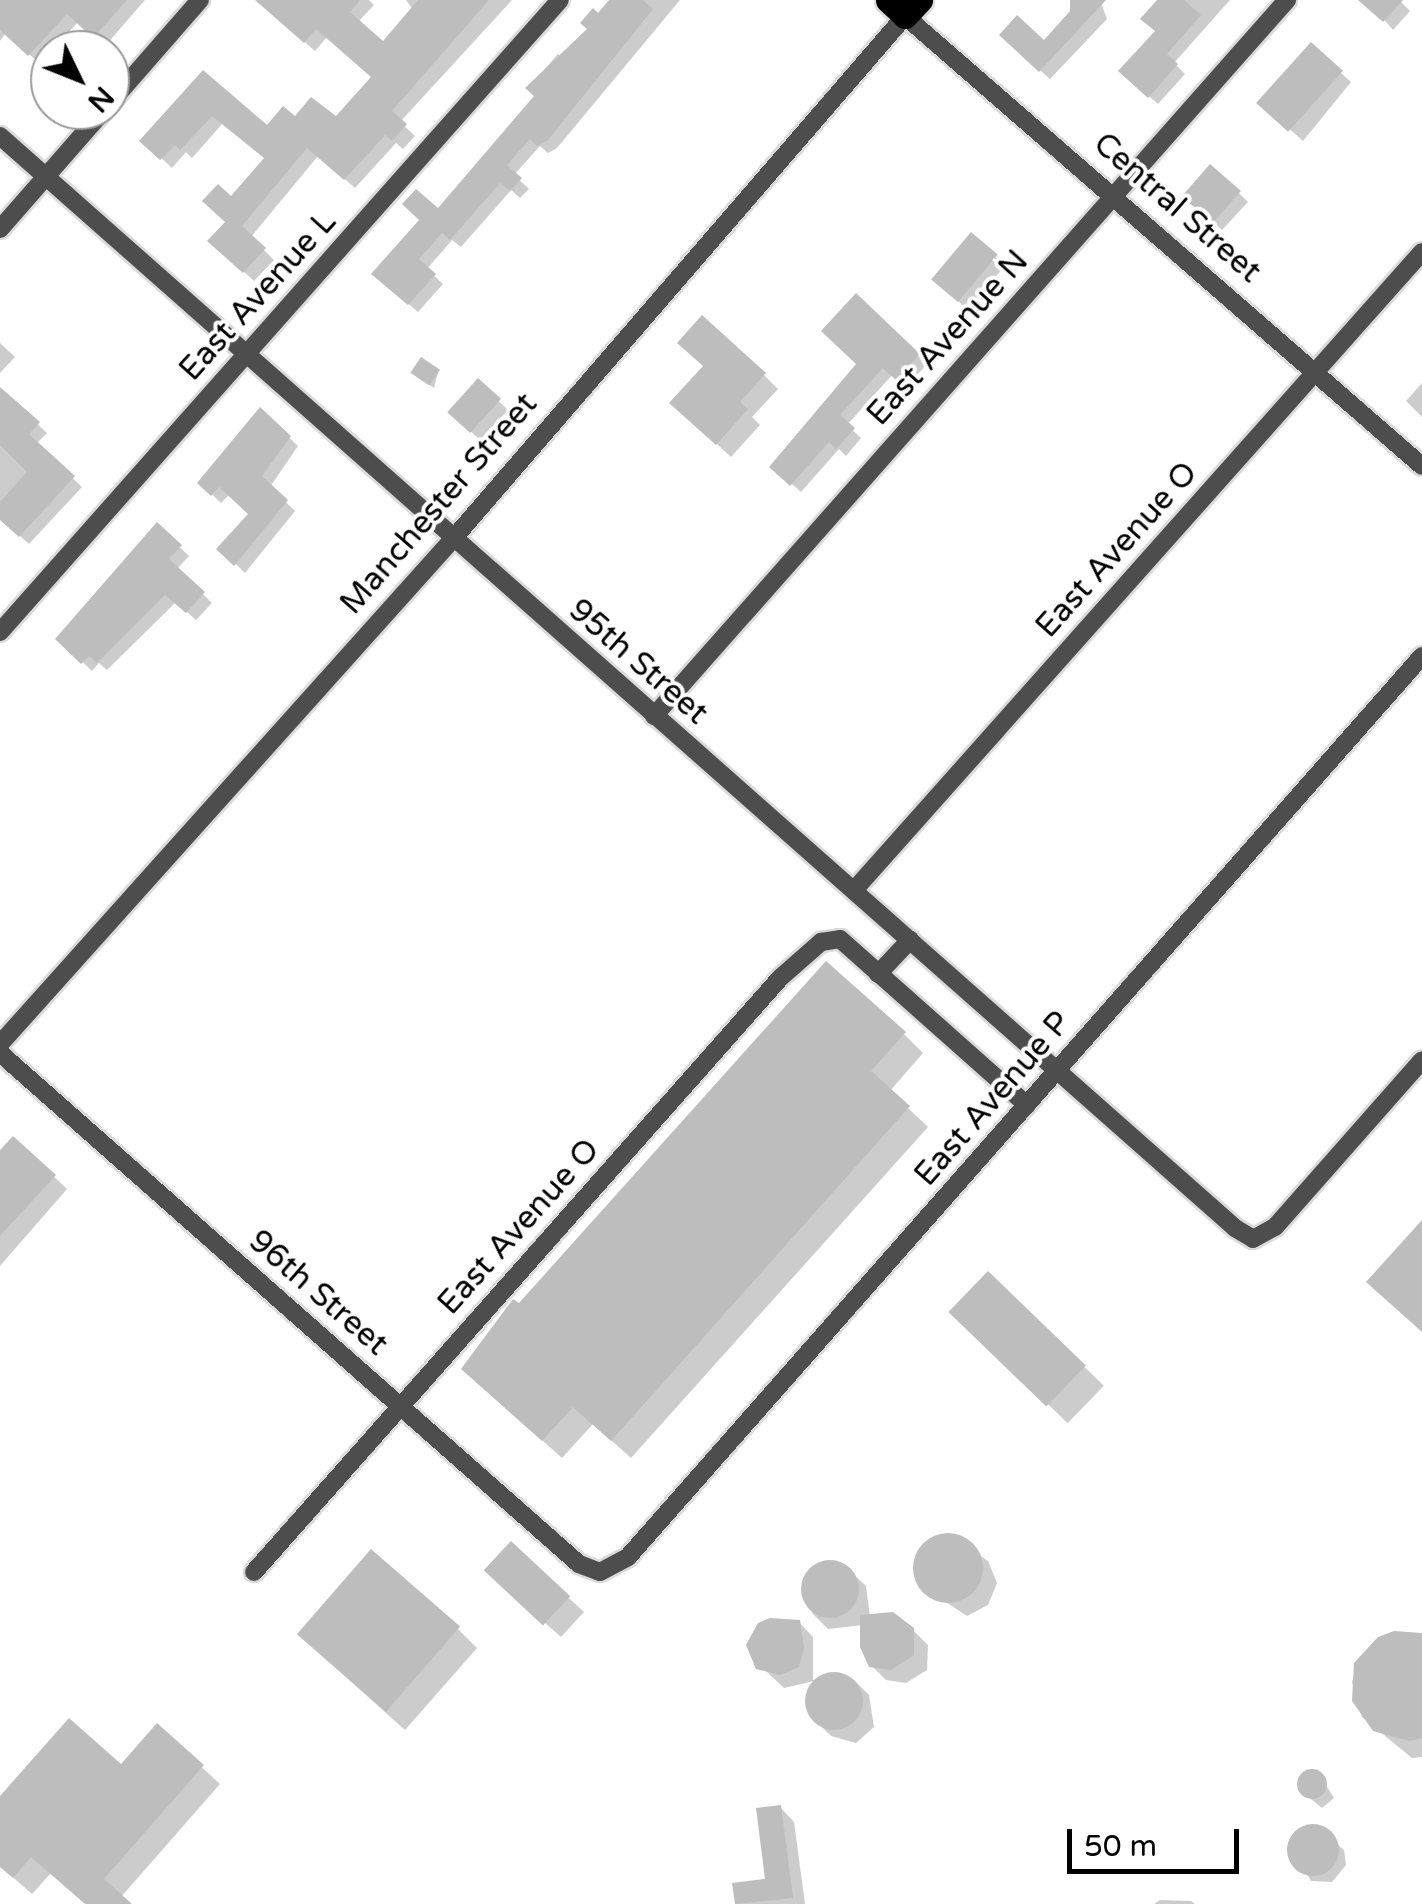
<!DOCTYPE html>
<style>
body{margin:0}
#map{position:relative;width:1422px;height:1904px;overflow:hidden;background:#fff;font-family:"Varela Round",sans-serif}
div>[style]{position:absolute}
.shadow>*{inset:0;background:#0003;transform-origin:0 0}
.building>*{inset:0;background:#bdbdbd;transform-origin:0 0}
.round{border-radius:50%}
.roads{filter:drop-shadow(2px 0 #dbdbdb) drop-shadow(-2px 0 #dbdbdb) drop-shadow(0 2px #dbdbdb) drop-shadow(0 -2px #dbdbdb)}
.minor>*{height:18px;margin:-9px;padding:0 9px;transform-origin:9px;border-radius:9px;background:#4d4d4d}
.major>*{height:25px;margin:-12.5px;padding:0 12.5px;transform-origin:12.5px;border-radius:12.5px;background:#000}
span{translate:-50% -50%;white-space:nowrap;text-align:center;line-height:1.15;-webkit-text-stroke:8px #fff;paint-order:stroke}
.street-label{font-size:32px;color:#000}
.north{position:absolute;left:30px;top:30px;width:100px;height:100px;box-sizing:border-box;background:#fff;border:2px solid #999;border-radius:50%;rotate:133deg;font-size:28px;font-weight:700;line-height:40px;text-align:center;color:#000}
.north::after{content:'';display:block;margin:auto;width:35px;height:45px;background:#000;clip-path:polygon(50% 0,100% 100%,50% 72%,0 100%)}
.scale{position:absolute;left:1067px;top:1829px;width:172px;height:45px;box-sizing:border-box;border:5px solid #000;border-top:0;padding-left:12px;font-size:30px;line-height:35px;white-space:nowrap;color:#000;-webkit-text-stroke:8px #fff;paint-order:stroke}
</style>
<div id="map">
<div class="shadow">
<div style="clip-path:polygon(0 0,145px 0,105px 46px,78px 22px,40px 64px,6px 33px,0 41px)"></div>
<div style="clip-path:polygon(272px 0,369px 0,374px 5px,358px 22px,384px 45px,413px 10px,406px 0,512px 0,400px 122px,415px 136px,403px 149px,396px 143px,355px 188px,318px 156px,251px 237px,274px 260px,254px 281px,220px 250px,231px 200px,267px 159px,223px 123px,192px 158px,186px 152px,172px 168px,143px 141px,203px 73px,267px 129px,295px 120px,336px 120px,374px 77px,327px 37px,315px 51px,275px 16px)"></div>
<div style="clip-path:polygon(613px 0,680px 0,557px 148px,548px 153px,540px 146px,514px 175px,529px 189px,520px 198px,511px 190px,461px 247px,452px 240px,427px 269px,443px 284px,418px 312px,383px 282px,537px 97px,528px 88px,558px 54px,564px 59px)"></div>
<div style="clip-path:polygon(1072px 0,1100px 0,1107px 19px,1050px 79px,1011px 44px,1044px 43px,1072px 12px)"></div>
<div style="clip-path:polygon(1160px 0,1230px 0,1174px 63px,1185px 74px,1158px 104px,1130px 80px,1158px 32px)"></div>
<div style="clip-path:polygon(1367px 0,1399px 0,1410px 11px,1393px 30px)"></div>
<div style="clip-path:polygon(1311px 46px,1351px 82px,1303px 141px,1276px 117px,1296px 75px,1290px 70px)"></div>
<div style="clip-path:polygon(1239px 193px,1248px 202px,1222px 230px,1194px 205px)"></div>
<div style="clip-path:polygon(971px 235px,1005px 266px,967px 309px,942px 287px)"></div>
<div style="clip-path:polygon(856px 296px,927px 364px,906px 387px,893px 374px,847px 425px,861px 438px,846px 456px,839px 449px,801px 492px,773px 467px,859px 364px)"></div>
<div style="clip-path:polygon(0 343px,15px 357px,0 373px)"></div>
<div style="clip-path:polygon(438px 372px,434px 388px,417px 377px)"></div>
<div style="clip-path:polygon(764px 375px,778px 389px,752px 417px,760px 425px,731px 457px,687px 417px)"></div>
<div style="left:478px;top:382px;width:41px;height:41px;rotate:43deg"></div>
<div style="clip-path:polygon(1422px 383px,1422px 417px,1406px 401px)"></div>
<div style="clip-path:polygon(0 390px,47px 433px,36px 444px,82px 487px,29px 544px,0 518px)"></div>
<div style="clip-path:polygon(260px 410px,298px 446px,270px 487px,295px 511px,245px 573px,220px 549px,251px 515px,229px 495px,221px 503px,200px 483px)"></div>
<div style="clip-path:polygon(157px 526px,189px 556px,177px 569px,212px 603px,196px 620px,176px 602px,107px 670px,99px 663px,92px 671px,58px 639px)"></div>
<div style="clip-path:polygon(904px 1034px,923px 1053px,890px 1091px,928px 1127px,631px 1458px,593px 1424px,562px 1458px,484px 1388px,519px 1307px)"></div>
<div style="clip-path:polygon(14px 1139px,67px 1189px,0 1266px,0 1154px)"></div>
<div style="left:988px;top:1274px;width:161px;height:52px;rotate:44deg"></div>
<div style="clip-path:polygon(951px 1535px,988px 1561px,997px 1583px,988px 1605px,967px 1616px,920px 1585px,916px 1562px,928px 1541px)"></div>
<div style="clip-path:polygon(511px 1545px,584px 1612px,561px 1637px,502px 1585px)"></div>
<div style="clip-path:polygon(824px 1562px,850px 1571px,866px 1586px,870px 1617px,913px 1630px,928px 1645px,927px 1670px,906px 1683px,886px 1680px,871px 1665px,863px 1625px,828px 1629px,813px 1614px,803px 1594px,812px 1568px)"></div>
<div style="clip-path:polygon(799px 1622px,813px 1637px,813px 1680px,834px 1675px,854px 1680px,869px 1695px,874px 1727px,856px 1743px,831px 1736px,816px 1721px,807px 1697px,814px 1681px,784px 1688px,751px 1657px,749px 1646px)"></div>
<div style="clip-path:polygon(458px 1629px,477px 1648px,405px 1730px,319px 1653px)"></div>
<div style="clip-path:polygon(1422px 1638px,1422px 1757px,1412px 1758px,1362px 1717px,1352px 1682px,1357px 1664px)"></div>
<div style="clip-path:polygon(157px 1726px,220px 1784px,121px 1897px,128px 1904px,86px 1904px,51px 1873px,32px 1894px,0 1866px,0 1800px,121px 1767px)"></div>
<div style="clip-path:polygon(1319px 1774px,1334px 1798px,1322px 1808px,1302px 1792px,1300px 1780px)"></div>
<div style="clip-path:polygon(780px 1807px,794px 1822px,805px 1904px,737px 1904px,735px 1885px,768px 1881px)"></div>
<div style="clip-path:polygon(1314px 1825px,1344px 1850px,1346px 1865px,1332px 1882px,1311px 1881px,1291px 1845px)"></div>
<div style="clip-path:polygon(1160px 1900px,1191px 1901px,1195px 1904px,1154px 1904px)"></div>
</div>
<div class="building">
<div style="clip-path:polygon(0 0,127px 0,93px 38px,67px 14px,28px 56px,0 30px)"></div>
<div style="clip-path:polygon(255px 0,360px 0,350px 12px,383px 41px,418px 0,489px 0,392px 111px,407px 124px,392px 141px,385px 135px,344px 180px,307px 148px,242px 226px,266px 248px,243px 273px,207px 241px,225px 222px,202px 201px,218px 184px,231px 196px,264px 158px,212px 116px,180px 150px,175px 145px,160px 160px,139px 141px,203px 70px,267px 125px,283px 106px,295px 116px,311px 97px,336px 116px,371px 77px,316px 29px,304px 43px)"></div>
<div style="clip-path:polygon(609px 0,643px 0,653px 9px,548px 140px,537px 146px,530px 139px,507px 165px,522px 178px,510px 191px,500px 183px,450px 240px,442px 233px,419px 259px,436px 274px,408px 305px,371px 274px,419px 220px,402px 204px,416px 189px,438px 208px,534px 96px,525px 88px,587px 29px,580px 23px,593px 8px,598px 13px)"></div>
<div style="clip-path:polygon(1070px 0,1106px 0,1039px 72px,999px 35px,1017px 15px,1044px 40px,1070px 11px)"></div>
<div style="clip-path:polygon(1157px 0,1184px 0,1201px 15px,1167px 54px,1178px 64px,1148px 98px,1118px 71px,1155px 31px,1140px 19px)"></div>
<div style="clip-path:polygon(1358px 0,1403px 0,1383px 22px)"></div>
<div style="left:1311px;top:42px;width:43px;height:82px;rotate:42deg"></div>
<div style="left:1210px;top:164px;width:41px;height:43px;rotate:41deg"></div>
<div style="left:971px;top:232px;width:35px;height:62px;rotate:40deg"></div>
<div style="clip-path:polygon(856px 293px,920px 354px,896px 380px,883px 368px,840px 415px,855px 428px,836px 449px,829px 442px,790px 486px,769px 467px,856px 364px,821px 331px)"></div>
<div style="clip-path:polygon(702px 315px,766px 373px,740px 402px,748px 409px,716px 445px,669px 403px,703px 366px,677px 343px)"></div>
<div style="left:421px;top:357px;width:23px;height:19px;rotate:34deg"></div>
<div style="left:478px;top:378px;width:31px;height:46px;rotate:42deg"></div>
<div style="clip-path:polygon(0 387px,40px 422px,29px 434px,75px 476px,19px 537px,0 520px,0 502px,27px 472px,0 445px)"></div>
<div style="clip-path:polygon(260px 407px,291px 436px,262px 476px,288px 500px,234px 566px,216px 549px,248px 514px,219px 487px,211px 496px,197px 483px)"></div>
<div style="clip-path:polygon(157px 522px,182px 545px,169px 559px,205px 592px,186px 613px,165px 595px,97px 663px,89px 656px,81px 664px,55px 639px)"></div>
<div style="clip-path:polygon(826px 961px,906px 1032px,871px 1071px,910px 1106px,611px 1441px,573px 1407px,542px 1441px,461px 1369px,513px 1299px,519px 1303px)"></div>
<div style="clip-path:polygon(13px 1136px,56px 1175px,0 1236px,0 1150px)"></div>
<div style="clip-path:polygon(1422px 1220px,1422px 1332px,1366px 1282px)"></div>
<div style="left:988px;top:1271px;width:136px;height:57px;rotate:44deg"></div>
<div class="round" style="left:913px;top:1533px;width:70px;height:70px"></div>
<div style="left:511px;top:1541px;width:81px;height:40px;rotate:43deg"></div>
<div style="left:371px;top:1549px;width:118px;height:113px;rotate:41deg"></div>
<div class="round" style="left:801px;top:1560px;width:58px;height:58px"></div>
<div style="clip-path:polygon(893px 1612px,914px 1628px,914px 1655px,891px 1670px,869px 1667px,860px 1647px,860px 1615px)"></div>
<div style="clip-path:polygon(770px 1618px,800px 1620px,804px 1648px,799px 1667px,780px 1675px,756px 1669px,746px 1645px,758px 1623px)"></div>
<div style="clip-path:polygon(1394px 1631px,1422px 1633px,1422px 1738px,1409px 1741px,1373px 1731px,1352px 1701px,1354px 1663px,1378px 1637px)"></div>
<div class="round" style="left:805px;top:1672px;width:58px;height:58px"></div>
<div style="clip-path:polygon(69px 1718px,121px 1764px,157px 1723px,204px 1765px,104px 1879px,132px 1904px,85px 1904px,31px 1857px,13px 1878px,0 1867px,0 1796px)"></div>
<div class="round" style="left:1297px;top:1769px;width:30px;height:30px"></div>
<div style="clip-path:polygon(781px 1805px,793px 1898px,735px 1904px,732px 1883px,765px 1879px,756px 1808px)"></div>
<div class="round" style="left:1287px;top:1824px;width:52px;height:52px"></div>
</div>
<div class="roads">
<div class="minor">
<div style="left:110px;top:103px;width:137px;rotate:-48.9deg"></div>
<div style="left:0;top:136px;width:1649px;rotate:41.48deg"></div>
<div style="left:1235px;top:1228px;width:21px;rotate:31deg"></div>
<div style="left:1253px;top:1239px;width:25px;rotate:-29deg"></div>
<div style="left:1275px;top:1227px;width:222px;rotate:-48.6deg"></div>
<div style="left:0;top:229px;width:158px;rotate:-48.8deg"></div>
<div style="left:0;top:632px;width:844px;rotate:-48.46deg"></div>
<div style="left:654px;top:716px;width:956px;rotate:-48.52deg"></div>
<div style="left:856px;top:888px;width:851px;rotate:-48.33deg"></div>
<div style="left:878px;top:974px;width:47px;rotate:-46.7deg"></div>
<div style="left:0;top:1044px;width:678px;rotate:-48.11deg"></div>
<div style="left:453px;top:539px;width:691px;rotate:-49.16deg"></div>
<div style="left:905px;top:16px;width:685px;rotate:41.04deg"></div>
<div style="left:0;top:1053px;width:772px;rotate:41.43deg"></div>
<div style="left:579px;top:1564px;width:22px;rotate:21deg"></div>
<div style="left:600px;top:1572px;width:32px;rotate:-28deg"></div>
<div style="left:628px;top:1557px;width:1201px;rotate:-48.61deg"></div>
<div style="left:254px;top:1572px;width:793px;rotate:-48.47deg"></div>
<div style="left:780px;top:978px;width:55px;rotate:-41.3deg"></div>
<div style="left:821px;top:942px;width:19px;rotate:-9deg"></div>
<div style="left:840px;top:939px;width:250px;rotate:41.6deg"></div>
</div>
<div class="major">
<div style="left:888px;top:0;width:23px;rotate:43deg"></div>
<div style="left:905px;top:16px;width:22px;rotate:-47deg"></div>
</div>
</div>
<div class="street-label">
<span style="left:1177px;top:208px;rotate:41deg">Central Street</span>
<span style="left:258px;top:296px;rotate:-48deg">East Avenue L</span>
<span style="left:948px;top:338px;rotate:-48deg">East Avenue N</span>
<span style="left:439px;top:504px;rotate:-49deg">Manchester Street</span>
<span style="left:1117px;top:550px;rotate:-48deg">East Avenue O</span>
<span style="left:638px;top:662px;rotate:41deg">95th Street</span>
<span style="left:993px;top:1099px;rotate:-49deg">East Avenue P</span>
<span style="left:519px;top:1227px;rotate:-48deg">East Avenue O</span>
<span style="left:318px;top:1293px;rotate:41deg">96th Street</span>
</div>
<div class="north">N</div>
<div class="scale">50 m</div>
</div>
